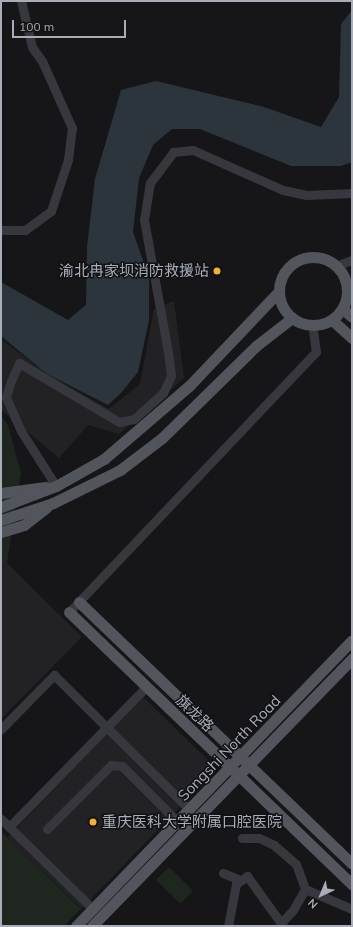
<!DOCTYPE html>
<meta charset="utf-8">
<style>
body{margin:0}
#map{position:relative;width:353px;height:927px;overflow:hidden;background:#161618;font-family:Mulish,"Noto Sans SC",sans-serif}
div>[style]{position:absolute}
.built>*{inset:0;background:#222225;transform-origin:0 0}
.green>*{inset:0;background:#1e261f;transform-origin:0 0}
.water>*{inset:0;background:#2c353c}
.minor>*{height:9px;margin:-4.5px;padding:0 4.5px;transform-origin:4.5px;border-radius:4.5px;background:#37383d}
.major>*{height:11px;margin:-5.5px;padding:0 5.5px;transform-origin:5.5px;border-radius:5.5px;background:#53555c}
.major>.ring{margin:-5.5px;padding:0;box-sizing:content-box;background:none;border:11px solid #53555c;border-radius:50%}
.dots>*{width:11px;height:11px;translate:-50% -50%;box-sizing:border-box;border:2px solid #111113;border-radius:50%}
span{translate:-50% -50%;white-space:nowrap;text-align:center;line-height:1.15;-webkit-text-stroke:3px #111113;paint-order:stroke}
.poi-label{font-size:15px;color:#a8adb8}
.right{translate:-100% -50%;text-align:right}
.left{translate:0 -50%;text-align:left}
.street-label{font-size:15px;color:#a8adb8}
.frame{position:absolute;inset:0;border:2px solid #a8adb8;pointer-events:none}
.north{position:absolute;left:301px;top:875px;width:40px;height:40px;-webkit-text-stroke:3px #111113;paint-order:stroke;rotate:224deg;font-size:11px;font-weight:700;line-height:16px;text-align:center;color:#a8adb8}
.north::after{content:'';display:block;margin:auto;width:14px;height:18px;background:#a8adb8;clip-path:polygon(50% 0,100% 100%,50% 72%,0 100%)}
.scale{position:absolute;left:12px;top:20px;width:114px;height:18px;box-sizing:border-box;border:2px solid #a8adb8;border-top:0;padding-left:5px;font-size:12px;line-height:14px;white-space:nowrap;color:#a8adb8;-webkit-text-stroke:3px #111113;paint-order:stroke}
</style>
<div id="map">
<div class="built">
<div style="clip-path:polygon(174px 301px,184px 378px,119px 434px,88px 425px,59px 458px,1px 410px,1px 339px,47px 374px,109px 409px,140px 384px,154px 309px)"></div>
<div style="clip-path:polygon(1px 563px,7px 563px,82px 637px,1px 719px)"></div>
<div style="left:143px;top:697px;width:103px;height:195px;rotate:44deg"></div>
</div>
<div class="green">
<div style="clip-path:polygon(1px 415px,8px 425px,21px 473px,7px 563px,1px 563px)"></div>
<div style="clip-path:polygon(1px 831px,81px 909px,64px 926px,1px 926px)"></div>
<div style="left:169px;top:867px;width:34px;height:18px;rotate:45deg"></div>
</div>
<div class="water">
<div style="clip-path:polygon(352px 10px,352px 162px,341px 166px,291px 166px,200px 129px,172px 129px,153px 145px,139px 178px,133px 232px,149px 277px,149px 320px,138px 372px,121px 393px,108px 405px,47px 374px,1px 336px,1px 282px,68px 320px,86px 305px,87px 247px,95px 179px,121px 90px,156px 81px,264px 107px,321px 127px,339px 97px,341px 24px)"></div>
</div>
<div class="minor">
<div style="left:1px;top:230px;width:24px"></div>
<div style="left:25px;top:230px;width:32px;rotate:-36deg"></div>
<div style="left:51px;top:211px;width:54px;rotate:-71.6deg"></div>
<div style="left:68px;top:160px;width:32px;rotate:-83deg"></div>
<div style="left:72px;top:128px;width:73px;rotate:-114.1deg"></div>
<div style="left:42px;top:61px;width:17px;rotate:-126deg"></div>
<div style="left:32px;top:47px;width:47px;rotate:-103.4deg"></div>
<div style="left:336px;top:266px;width:17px;rotate:-21deg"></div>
<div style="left:56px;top:486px;width:65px;rotate:-122.5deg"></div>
<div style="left:21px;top:431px;width:37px;rotate:-114deg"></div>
<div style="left:6px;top:397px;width:17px;rotate:-73deg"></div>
<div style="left:11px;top:381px;width:20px;rotate:-66deg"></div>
<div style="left:19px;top:363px;width:116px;rotate:30.5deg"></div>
<div style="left:119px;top:422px;width:15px;rotate:-11deg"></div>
<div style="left:134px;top:419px;width:39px;rotate:-42deg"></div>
<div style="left:163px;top:393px;width:19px;rotate:-65deg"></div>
<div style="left:171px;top:376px;width:24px;rotate:-97deg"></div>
<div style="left:168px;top:352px;width:134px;rotate:-100.3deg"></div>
<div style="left:144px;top:220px;width:37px;rotate:-81deg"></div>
<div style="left:150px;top:183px;width:39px;rotate:-53deg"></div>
<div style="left:173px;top:152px;width:20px;rotate:-6deg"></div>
<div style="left:193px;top:150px;width:98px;rotate:24deg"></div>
<div style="left:283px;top:190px;width:24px;rotate:12deg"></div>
<div style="left:306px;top:195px;width:46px;rotate:-2.5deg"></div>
<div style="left:69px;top:612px;width:359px;rotate:-46.5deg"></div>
<div style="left:316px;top:352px;width:27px;rotate:-98deg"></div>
<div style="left:1px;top:729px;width:76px;rotate:-45.5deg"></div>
<div style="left:54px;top:675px;width:192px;rotate:44.8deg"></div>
<div style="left:1px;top:819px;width:129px;rotate:44.4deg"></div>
<div style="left:9px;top:827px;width:196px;rotate:-45.6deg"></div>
<div style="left:47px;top:829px;width:91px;rotate:-45deg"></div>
<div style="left:111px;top:765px;width:11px;rotate:5deg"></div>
<div style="left:122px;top:766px;width:79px;rotate:45deg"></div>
<div style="left:242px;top:838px;width:17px"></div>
<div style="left:259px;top:838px;width:17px;rotate:25deg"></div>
<div style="left:274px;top:845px;width:29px;rotate:41deg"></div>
<div style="left:296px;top:864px;width:27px;rotate:70deg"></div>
<div style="left:305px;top:889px;width:51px;rotate:23.1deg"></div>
<div style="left:223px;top:873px;width:16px;rotate:22deg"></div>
<div style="left:281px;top:923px;width:18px;rotate:-47deg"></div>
<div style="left:293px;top:910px;width:24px;rotate:-60deg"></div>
<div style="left:228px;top:926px;width:43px;rotate:-79.2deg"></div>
<div style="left:236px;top:884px;width:14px;rotate:-36deg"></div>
<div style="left:247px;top:876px;width:62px;rotate:54.2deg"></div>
</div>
<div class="major">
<div class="ring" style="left:279px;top:257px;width:57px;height:57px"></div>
<div style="left:343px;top:309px;width:12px;rotate:42deg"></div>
<div style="left:332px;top:320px;width:27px;rotate:42deg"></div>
<div style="left:1px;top:493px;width:45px;rotate:-7.6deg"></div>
<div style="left:1px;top:507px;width:59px;rotate:-20.9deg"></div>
<div style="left:56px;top:486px;width:55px;rotate:-29.4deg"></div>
<div style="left:104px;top:459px;width:112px;rotate:-40.7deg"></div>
<div style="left:189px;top:386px;width:131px;rotate:-46.5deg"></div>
<div style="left:1px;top:520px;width:55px;rotate:-18.1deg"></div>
<div style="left:53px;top:503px;width:75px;rotate:-26.2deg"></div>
<div style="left:120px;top:470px;width:53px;rotate:-37.3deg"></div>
<div style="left:162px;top:438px;width:132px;rotate:-44.4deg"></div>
<div style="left:256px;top:346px;width:46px;rotate:-37.9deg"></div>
<div style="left:1px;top:532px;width:24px;rotate:-17deg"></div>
<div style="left:24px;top:525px;width:29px;rotate:-38deg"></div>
<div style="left:79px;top:602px;width:378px;rotate:43.8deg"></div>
<div style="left:69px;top:612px;width:393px;rotate:43.9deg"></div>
<div style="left:76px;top:926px;width:397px;rotate:-46deg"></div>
<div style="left:92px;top:926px;width:373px;rotate:-45.8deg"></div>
</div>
<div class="dots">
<div style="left:217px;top:271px;background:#f2b134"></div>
<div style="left:93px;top:822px;background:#f2b134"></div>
</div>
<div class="poi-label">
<span class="right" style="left:209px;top:271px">渝北冉家坝消防救援站</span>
<span class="left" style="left:102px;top:822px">重庆医科大学附属口腔医院</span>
</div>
<div class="street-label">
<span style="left:195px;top:713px;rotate:44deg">旗龙路</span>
<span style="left:229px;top:748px;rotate:-46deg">Songshi North Road</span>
</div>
<div class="frame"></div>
<div class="north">N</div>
<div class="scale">100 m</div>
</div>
